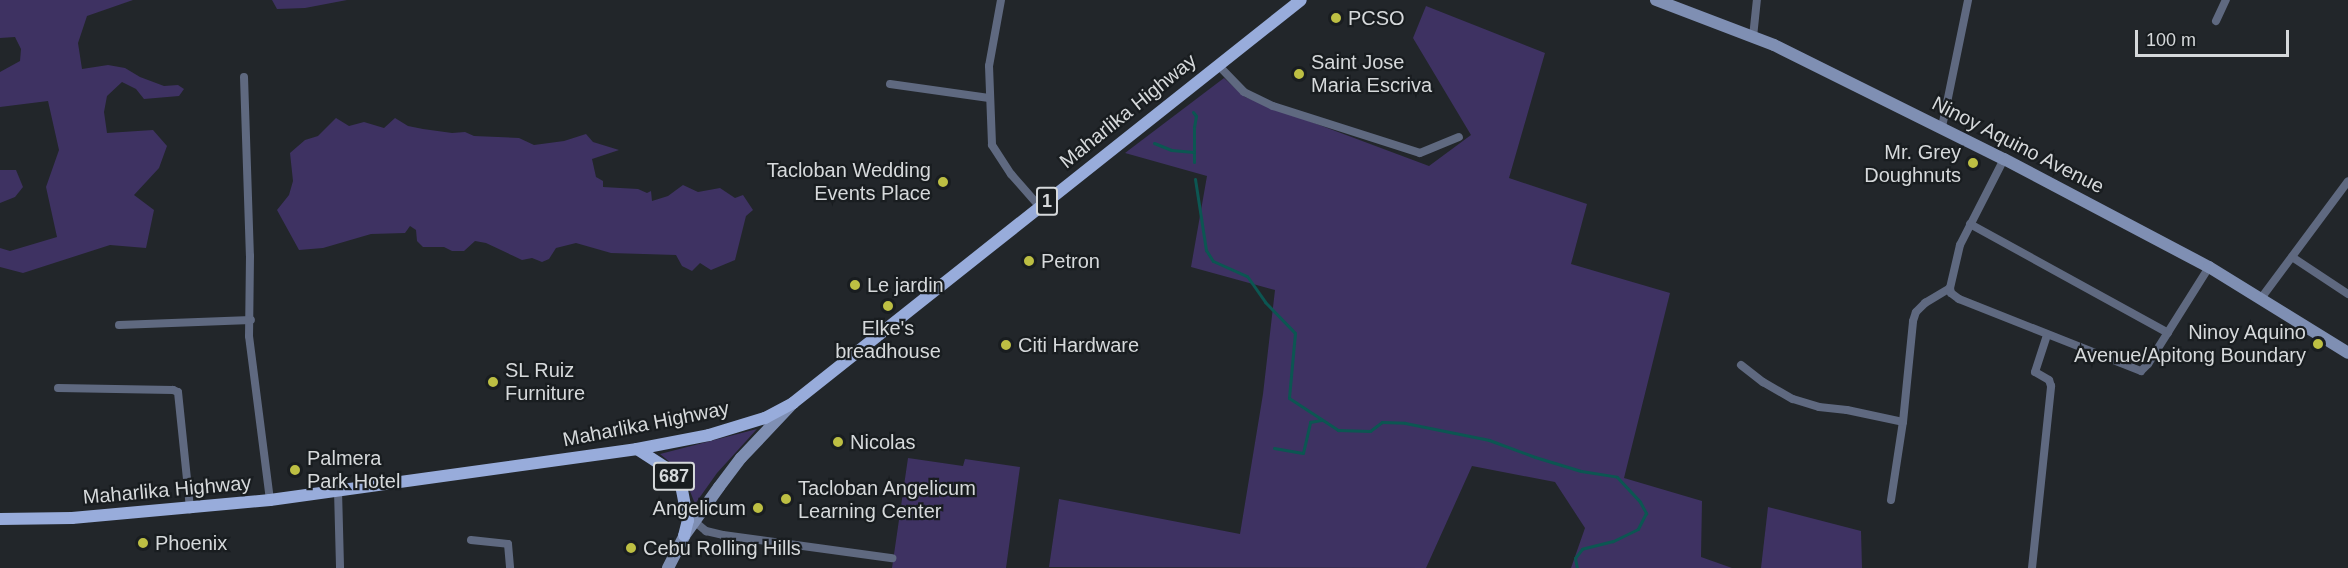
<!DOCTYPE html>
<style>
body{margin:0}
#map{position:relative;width:2348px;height:568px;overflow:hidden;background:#22262a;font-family:Helvetica,sans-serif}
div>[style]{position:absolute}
.green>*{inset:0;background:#3e3262}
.stream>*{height:3px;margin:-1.5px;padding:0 1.5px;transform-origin:1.5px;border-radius:1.5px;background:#0c5652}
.street>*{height:8px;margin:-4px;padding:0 4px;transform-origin:4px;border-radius:4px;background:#5f6980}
.secondary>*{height:12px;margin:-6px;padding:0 6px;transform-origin:6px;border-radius:6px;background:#7f8fb3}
.primary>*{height:12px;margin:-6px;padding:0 6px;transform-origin:6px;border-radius:6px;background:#98acdb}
.dots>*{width:16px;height:16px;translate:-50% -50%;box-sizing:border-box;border:3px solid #191d20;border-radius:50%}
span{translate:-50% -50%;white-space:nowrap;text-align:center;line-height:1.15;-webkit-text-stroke:4.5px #191d20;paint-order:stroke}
.shield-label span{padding:2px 4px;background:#191d20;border:2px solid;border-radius:4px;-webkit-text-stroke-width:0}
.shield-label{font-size:18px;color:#d6d9db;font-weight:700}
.poi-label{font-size:20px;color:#d6d9db}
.left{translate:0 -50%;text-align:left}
.right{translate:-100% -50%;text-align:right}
.street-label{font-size:20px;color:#d6d9db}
.scale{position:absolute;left:2135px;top:30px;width:154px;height:27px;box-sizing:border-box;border:3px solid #d6d9db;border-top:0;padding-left:8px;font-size:18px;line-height:21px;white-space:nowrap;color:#d6d9db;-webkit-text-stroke:4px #191d20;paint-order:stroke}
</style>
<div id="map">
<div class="green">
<div style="clip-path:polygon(0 0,133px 0,87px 16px,78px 43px,82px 69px,108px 65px,125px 68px,140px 77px,164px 86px,178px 85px,184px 89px,179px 96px,144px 99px,136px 89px,122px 82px,107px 96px,104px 112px,107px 133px,153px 130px,167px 146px,159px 168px,134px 195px,154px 210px,146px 248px,110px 245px,23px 273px,0 267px,0 248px,10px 251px,57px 237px,46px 187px,59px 150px,48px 101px,0 107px,0 72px,20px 61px,21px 49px,15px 37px,0 38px)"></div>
<div style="clip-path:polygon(272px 0,347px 0,305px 8px,277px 9px)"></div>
<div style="clip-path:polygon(1426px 6px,1545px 53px,1509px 178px,1587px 204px,1571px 264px,1670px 293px,1624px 478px,1702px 501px,1701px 557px,1732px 568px,1571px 568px,1585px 528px,1555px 482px,1472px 466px,1426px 568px,1049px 567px,1059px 499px,1240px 534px,1263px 394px,1275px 290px,1191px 267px,1207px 176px,1125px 153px,1224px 78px,1245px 97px,1429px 166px,1471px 135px,1413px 38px)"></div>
<div style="clip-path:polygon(336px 118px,349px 126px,364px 122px,384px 128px,395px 118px,408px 126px,423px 129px,452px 133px,465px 132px,474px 136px,519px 138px,534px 145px,564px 141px,586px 134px,593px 142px,619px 150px,592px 159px,596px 177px,603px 181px,603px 187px,638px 189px,647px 193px,651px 191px,652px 201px,668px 196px,683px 185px,698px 192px,720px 188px,735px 198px,743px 195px,753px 210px,746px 216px,735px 260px,711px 270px,700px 263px,692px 271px,682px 266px,676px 255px,611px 253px,576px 243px,556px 248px,549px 259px,542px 262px,532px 258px,522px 260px,486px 243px,475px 241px,464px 251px,452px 251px,444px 247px,423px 247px,417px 241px,416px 230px,410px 226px,405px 233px,371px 234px,323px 248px,299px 250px,277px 210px,289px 195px,293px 181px,290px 153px,305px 140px,318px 136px)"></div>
<div style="clip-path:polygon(0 170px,16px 170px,23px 187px,15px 197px,0 203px)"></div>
<div style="clip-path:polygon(757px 429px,717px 473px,695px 504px,683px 473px,660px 454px)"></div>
<div style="clip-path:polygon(908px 458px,963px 466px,965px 459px,1020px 467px,1006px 568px,892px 568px)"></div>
<div style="clip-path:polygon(1768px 507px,1861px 531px,1862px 568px,1761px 568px)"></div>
</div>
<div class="stream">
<div style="left:1193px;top:112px;width:5px;rotate:53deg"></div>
<div style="left:1196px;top:116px;width:11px;rotate:100deg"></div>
<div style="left:1194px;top:127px;width:35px;rotate:90deg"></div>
<div style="left:1154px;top:143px;width:18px;rotate:22deg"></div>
<div style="left:1171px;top:150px;width:23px;rotate:5deg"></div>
<div style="left:1195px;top:179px;width:72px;rotate:81.2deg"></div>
<div style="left:1206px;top:250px;width:13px;rotate:58deg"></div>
<div style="left:1213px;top:261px;width:37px;rotate:24deg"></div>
<div style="left:1247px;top:276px;width:32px;rotate:55deg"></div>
<div style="left:1265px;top:302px;width:43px;rotate:45.9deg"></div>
<div style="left:1295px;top:333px;width:65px;rotate:95.3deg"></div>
<div style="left:1289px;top:398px;width:59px;rotate:33.1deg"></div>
<div style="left:1338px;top:430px;width:32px;rotate:2deg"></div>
<div style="left:1370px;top:431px;width:15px;rotate:-37deg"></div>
<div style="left:1382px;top:422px;width:23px;rotate:2deg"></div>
<div style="left:1405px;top:423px;width:86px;rotate:11.4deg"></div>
<div style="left:1489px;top:440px;width:49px;rotate:20.3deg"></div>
<div style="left:1535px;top:457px;width:48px;rotate:16.9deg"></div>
<div style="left:1581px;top:471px;width:36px;rotate:9deg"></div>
<div style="left:1617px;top:477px;width:34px;rotate:47deg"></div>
<div style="left:1640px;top:502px;width:13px;rotate:61deg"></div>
<div style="left:1646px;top:513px;width:18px;rotate:117deg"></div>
<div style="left:1638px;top:529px;width:28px;rotate:154deg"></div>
<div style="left:1613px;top:541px;width:32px;rotate:166deg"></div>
<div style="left:1582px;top:549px;width:11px;rotate:128deg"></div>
<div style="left:1575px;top:558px;width:10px;rotate:79deg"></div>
<div style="left:1274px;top:448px;width:29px;rotate:10deg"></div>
<div style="left:1303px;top:453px;width:32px;rotate:-77deg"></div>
<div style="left:1310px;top:422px;width:11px;rotate:-10deg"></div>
</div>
<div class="street">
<div style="left:1001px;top:0;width:67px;rotate:100.3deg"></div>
<div style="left:989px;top:66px;width:79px;rotate:87.8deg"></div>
<div style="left:992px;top:145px;width:35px;rotate:57deg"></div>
<div style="left:1011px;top:174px;width:44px;rotate:48.7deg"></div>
<div style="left:2216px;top:21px;width:23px;rotate:-65deg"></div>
<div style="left:1753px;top:37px;width:37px;rotate:-84deg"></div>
<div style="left:1218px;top:65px;width:37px;rotate:46deg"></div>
<div style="left:1244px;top:92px;width:32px;rotate:26deg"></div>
<div style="left:1273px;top:106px;width:154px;rotate:17.7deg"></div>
<div style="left:1420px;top:153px;width:42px;rotate:-22.3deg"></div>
<div style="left:244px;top:77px;width:179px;rotate:88.1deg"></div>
<div style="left:250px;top:256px;width:80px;rotate:90.7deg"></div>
<div style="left:249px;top:336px;width:165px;rotate:82.7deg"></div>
<div style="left:890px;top:84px;width:100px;rotate:8deg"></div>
<div style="left:1942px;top:127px;width:130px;rotate:-78.4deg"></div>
<div style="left:1970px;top:224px;width:226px;rotate:28.8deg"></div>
<div style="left:2292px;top:257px;width:67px;rotate:33.5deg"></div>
<div style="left:1950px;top:288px;width:5px;rotate:79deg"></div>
<div style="left:1951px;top:293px;width:10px;rotate:37deg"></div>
<div style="left:1959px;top:299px;width:196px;rotate:21.6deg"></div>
<div style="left:2141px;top:371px;width:10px;rotate:-45deg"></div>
<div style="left:2148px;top:364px;width:115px;rotate:-57.8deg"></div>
<div style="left:2262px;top:297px;width:144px;rotate:-53.4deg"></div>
<div style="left:119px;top:325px;width:132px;rotate:-2.2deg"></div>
<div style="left:1741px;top:365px;width:28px;rotate:38deg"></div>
<div style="left:1763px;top:382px;width:34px;rotate:30deg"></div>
<div style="left:1793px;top:399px;width:27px;rotate:17deg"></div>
<div style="left:1819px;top:407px;width:28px;rotate:6deg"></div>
<div style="left:1847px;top:410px;width:57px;rotate:12.1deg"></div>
<div style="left:58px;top:388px;width:115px;rotate:1deg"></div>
<div style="left:173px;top:390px;width:5px;rotate:22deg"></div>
<div style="left:178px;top:392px;width:118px;rotate:84.1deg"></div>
<div style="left:338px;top:490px;width:78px;rotate:88.5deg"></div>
<div style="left:1891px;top:500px;width:79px;rotate:-81.3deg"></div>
<div style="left:1903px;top:422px;width:101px;rotate:-84.3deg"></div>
<div style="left:1913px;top:321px;width:9px;rotate:-72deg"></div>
<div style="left:1916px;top:312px;width:13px;rotate:-45deg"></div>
<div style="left:1925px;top:303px;width:29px;rotate:-31deg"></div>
<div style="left:1950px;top:288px;width:44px;rotate:-76.9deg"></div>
<div style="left:1960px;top:245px;width:97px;rotate:-62.9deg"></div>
<div style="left:694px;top:521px;width:16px;rotate:40deg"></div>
<div style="left:706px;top:531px;width:17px;rotate:13deg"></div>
<div style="left:723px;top:535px;width:171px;rotate:7.8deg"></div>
<div style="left:471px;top:540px;width:37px;rotate:6deg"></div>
<div style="left:508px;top:544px;width:24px;rotate:85deg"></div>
<div style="left:2032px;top:568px;width:183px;rotate:-84deg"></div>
<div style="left:2051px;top:386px;width:6px;rotate:-108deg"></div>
<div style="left:2049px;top:380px;width:16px;rotate:-150deg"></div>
<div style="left:2035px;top:372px;width:39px;rotate:-72deg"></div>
</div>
<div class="secondary">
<div style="left:1656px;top:0;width:126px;rotate:20.9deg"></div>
<div style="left:1774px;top:45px;width:257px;rotate:26.4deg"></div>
<div style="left:2004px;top:159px;width:232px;rotate:27.8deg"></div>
<div style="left:2209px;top:267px;width:163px;rotate:31.7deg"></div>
<div style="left:668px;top:568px;width:36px;rotate:-63deg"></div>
<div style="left:684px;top:536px;width:60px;rotate:-54.5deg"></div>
<div style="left:719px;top:487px;width:36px;rotate:-53deg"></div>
<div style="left:741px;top:458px;width:74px;rotate:-46.6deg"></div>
</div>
<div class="primary">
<div style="left:637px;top:449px;width:35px;rotate:33deg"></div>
<div style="left:666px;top:468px;width:23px;rotate:49deg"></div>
<div style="left:681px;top:485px;width:36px;rotate:79deg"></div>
<div style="left:688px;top:520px;width:16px;rotate:104deg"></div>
<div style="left:0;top:519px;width:72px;rotate:-0.8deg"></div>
<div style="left:72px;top:518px;width:199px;rotate:-5.2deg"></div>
<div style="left:270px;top:500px;width:371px;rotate:-7.9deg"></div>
<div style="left:637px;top:449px;width:73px;rotate:-11deg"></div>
<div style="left:709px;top:435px;width:59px;rotate:-16.9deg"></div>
<div style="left:765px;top:418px;width:32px;rotate:-28deg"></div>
<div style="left:793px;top:403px;width:648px;rotate:-38.43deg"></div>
</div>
<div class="dots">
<div style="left:1336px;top:18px;background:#bdbf43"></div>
<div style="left:1299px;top:74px;background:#bdbf43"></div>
<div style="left:1973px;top:163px;background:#bdbf43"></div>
<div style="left:943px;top:182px;background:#bdbf43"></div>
<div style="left:1029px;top:261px;background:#bdbf43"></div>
<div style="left:855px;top:285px;background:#bdbf43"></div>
<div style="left:888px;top:306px;background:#bdbf43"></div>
<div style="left:2318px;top:344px;background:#bdbf43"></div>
<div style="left:1006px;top:345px;background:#bdbf43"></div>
<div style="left:493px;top:382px;background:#bdbf43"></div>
<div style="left:838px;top:442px;background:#bdbf43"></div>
<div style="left:295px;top:470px;background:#bdbf43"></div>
<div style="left:786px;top:499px;background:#bdbf43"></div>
<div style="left:758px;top:508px;background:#bdbf43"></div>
<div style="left:143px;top:543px;background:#bdbf43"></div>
<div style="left:631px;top:548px;background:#bdbf43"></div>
</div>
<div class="shield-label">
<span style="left:1047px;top:201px">1</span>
<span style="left:674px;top:476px">687</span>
</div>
<div class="poi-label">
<span class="left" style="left:1348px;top:18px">PCSO</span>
<span class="left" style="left:1311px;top:74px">Saint Jose<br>Maria Escriva</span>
<span class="right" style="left:1961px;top:164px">Mr. Grey<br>Doughnuts</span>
<span class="right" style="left:931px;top:182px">Tacloban Wedding<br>Events Place</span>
<span class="left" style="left:1041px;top:261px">Petron</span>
<span class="left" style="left:867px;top:285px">Le jardin</span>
<span style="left:888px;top:340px">Elke's<br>breadhouse</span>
<span class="right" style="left:2306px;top:344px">Ninoy Aquino<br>Avenue/Apitong Boundary</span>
<span class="left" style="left:1018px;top:345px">Citi Hardware</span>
<span class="left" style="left:505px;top:382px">SL Ruiz<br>Furniture</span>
<span class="left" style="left:850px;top:442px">Nicolas</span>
<span class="left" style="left:307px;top:470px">Palmera<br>Park Hotel</span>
<span class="left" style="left:798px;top:500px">Tacloban Angelicum<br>Learning Center</span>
<span class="right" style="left:746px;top:508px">Angelicum</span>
<span class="left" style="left:155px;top:543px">Phoenix</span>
<span class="left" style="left:643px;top:548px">Cebu Rolling Hills</span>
</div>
<div class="street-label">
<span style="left:1128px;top:111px;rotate:-39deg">Maharlika Highway</span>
<span style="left:2018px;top:145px;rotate:27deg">Ninoy Aquino Avenue</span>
<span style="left:646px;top:424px;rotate:-11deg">Maharlika Highway</span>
<span style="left:167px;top:490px;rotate:-5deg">Maharlika Highway</span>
</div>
<div class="scale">100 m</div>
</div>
